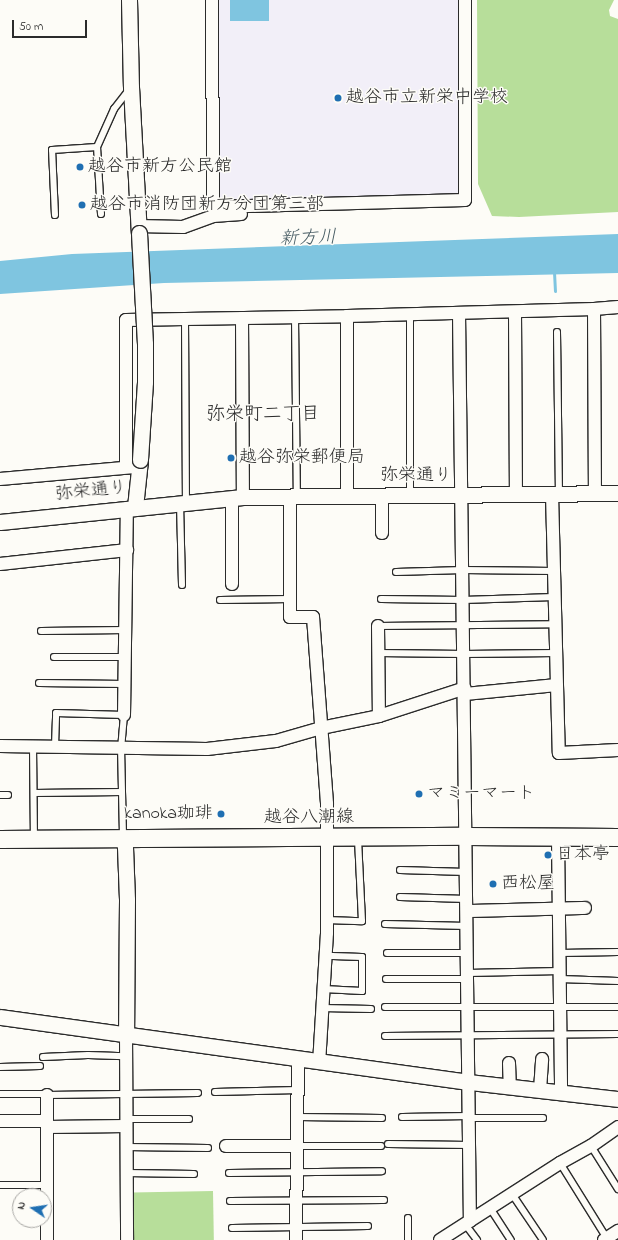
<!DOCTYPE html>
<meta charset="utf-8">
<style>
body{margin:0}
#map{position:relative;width:618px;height:1240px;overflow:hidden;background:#fdfcf7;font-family:"Indie Flower","Klee One",sans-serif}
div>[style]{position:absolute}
.built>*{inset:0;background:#f2eff8;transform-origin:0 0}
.green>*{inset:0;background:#b7de9a;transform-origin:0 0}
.water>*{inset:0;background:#7fc5e0;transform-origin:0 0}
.stream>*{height:3px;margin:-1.5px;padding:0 1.5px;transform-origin:1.5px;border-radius:1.5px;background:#7fc5e0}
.roads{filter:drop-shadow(1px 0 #2b2b2b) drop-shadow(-1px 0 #2b2b2b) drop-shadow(0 1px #2b2b2b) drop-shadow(0 -1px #2b2b2b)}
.service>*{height:6px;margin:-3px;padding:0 3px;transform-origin:3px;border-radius:3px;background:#fdfcf7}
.minor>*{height:12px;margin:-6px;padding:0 6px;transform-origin:6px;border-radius:6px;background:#fdfcf7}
.tertiary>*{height:15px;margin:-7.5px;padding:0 7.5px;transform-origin:7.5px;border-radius:7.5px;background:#fdfcf7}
.secondary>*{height:17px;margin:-8.5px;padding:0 8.5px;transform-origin:8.5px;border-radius:8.5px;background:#fdfcf7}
.bridges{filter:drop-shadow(1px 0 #2b2b2b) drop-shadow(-1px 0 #2b2b2b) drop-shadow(0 1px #2b2b2b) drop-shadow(0 -1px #2b2b2b)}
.tertiary-bridge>*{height:15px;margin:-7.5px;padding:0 7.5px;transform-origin:7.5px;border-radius:7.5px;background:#fdfcf7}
.dots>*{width:11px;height:11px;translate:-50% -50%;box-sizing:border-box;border:2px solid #fdfcf7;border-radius:50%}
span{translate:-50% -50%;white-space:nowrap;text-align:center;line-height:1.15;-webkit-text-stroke:3px #fdfcf7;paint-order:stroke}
.poi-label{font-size:18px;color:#2b2b2b}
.left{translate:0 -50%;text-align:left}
.right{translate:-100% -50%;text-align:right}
.street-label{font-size:18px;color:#2b2b2b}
.water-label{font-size:19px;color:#445961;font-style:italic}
.neighbourhood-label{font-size:19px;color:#2b2b2b}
.north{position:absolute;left:12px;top:1188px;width:40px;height:40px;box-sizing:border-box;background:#fdfcf7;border:1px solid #a9a8a5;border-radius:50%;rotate:283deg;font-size:11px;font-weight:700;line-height:16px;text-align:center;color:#2b2b2b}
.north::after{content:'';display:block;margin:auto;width:14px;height:18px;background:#1f6fb2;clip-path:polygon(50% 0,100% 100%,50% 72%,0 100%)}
.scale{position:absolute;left:12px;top:20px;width:75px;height:18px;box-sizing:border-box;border:2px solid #2b2b2b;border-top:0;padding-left:5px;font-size:12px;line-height:14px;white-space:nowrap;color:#2b2b2b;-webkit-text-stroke:3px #fdfcf7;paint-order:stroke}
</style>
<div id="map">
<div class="built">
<div style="left:216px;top:0;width:244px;height:203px"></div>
</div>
<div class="green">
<div style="clip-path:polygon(477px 0,614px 0,609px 10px,610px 16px,618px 19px,618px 212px,519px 217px,492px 216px,478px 184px)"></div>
<div style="left:213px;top:1191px;width:49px;height:81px;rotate:89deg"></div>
</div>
<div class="water">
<div style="left:230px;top:0;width:39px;height:21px"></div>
<div style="clip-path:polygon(618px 234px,618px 273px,164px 283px,0 294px,0 261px,72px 254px)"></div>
</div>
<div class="stream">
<div style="left:554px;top:272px;width:19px;rotate:87deg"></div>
</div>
<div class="roads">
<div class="service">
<div style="left:101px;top:214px;width:67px;rotate:-93.4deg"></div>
<div style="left:97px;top:147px;width:42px;rotate:-65.9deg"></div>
<div style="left:114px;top:109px;width:24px;rotate:-52deg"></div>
<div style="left:55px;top:215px;width:65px;rotate:-92.6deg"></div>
<div style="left:52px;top:150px;width:45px;rotate:-3.8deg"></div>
<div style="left:295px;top:317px;width:179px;rotate:89.4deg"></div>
<div style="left:185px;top:319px;width:183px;rotate:89.7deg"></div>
<div style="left:557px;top:332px;width:162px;rotate:89.3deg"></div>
<div style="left:410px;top:494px;width:180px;rotate:-90deg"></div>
<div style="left:180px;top:503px;width:82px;rotate:88.6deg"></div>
<div style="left:396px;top:572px;width:67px;rotate:-1.7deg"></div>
<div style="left:463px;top:570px;width:91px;rotate:0.6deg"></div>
<div style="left:381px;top:599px;width:82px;rotate:0.7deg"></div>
<div style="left:463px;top:600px;width:91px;rotate:-1.9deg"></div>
<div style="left:220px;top:600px;width:70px;rotate:-0.8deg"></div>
<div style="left:378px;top:626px;width:177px;rotate:-0.6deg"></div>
<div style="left:41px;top:631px;width:85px;rotate:-0.7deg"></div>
<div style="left:378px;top:653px;width:86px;rotate:0.7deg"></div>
<div style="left:464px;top:654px;width:92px;rotate:-0.6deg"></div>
<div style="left:54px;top:657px;width:71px"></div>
<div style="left:39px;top:683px;width:86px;rotate:0.7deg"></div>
<div style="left:33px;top:746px;width:91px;rotate:89.4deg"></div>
<div style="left:55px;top:746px;width:33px;rotate:-88deg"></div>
<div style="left:56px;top:713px;width:68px;rotate:1.7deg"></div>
<div style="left:124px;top:715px;width:32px;rotate:95deg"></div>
<div style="left:121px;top:747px;width:90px;rotate:88.7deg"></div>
<div style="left:34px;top:793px;width:88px;rotate:-0.7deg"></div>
<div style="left:0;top:795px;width:8px"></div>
<div style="left:400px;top:870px;width:66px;rotate:1.7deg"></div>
<div style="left:400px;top:897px;width:67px;rotate:1.7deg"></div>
<div style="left:326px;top:920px;width:36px;rotate:2deg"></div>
<div style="left:362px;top:921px;width:83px;rotate:-92.8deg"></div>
<div style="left:385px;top:924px;width:82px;rotate:1.4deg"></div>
<div style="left:387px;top:953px;width:81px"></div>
<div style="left:560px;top:953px;width:58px;rotate:-1deg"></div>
<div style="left:468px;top:973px;width:92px;rotate:-1.2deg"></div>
<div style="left:386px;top:979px;width:82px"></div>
<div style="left:560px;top:979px;width:58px;rotate:2deg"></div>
<div style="left:323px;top:989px;width:39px;rotate:3deg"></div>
<div style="left:362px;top:991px;width:34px;rotate:-90deg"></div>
<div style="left:362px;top:957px;width:37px;rotate:-178deg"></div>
<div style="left:385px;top:1007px;width:233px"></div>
<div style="left:322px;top:1008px;width:49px;rotate:1.2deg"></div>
<div style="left:385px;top:1036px;width:233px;rotate:-0.5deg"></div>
<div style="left:43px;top:1057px;width:45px;rotate:-2.5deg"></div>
<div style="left:88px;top:1055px;width:37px;rotate:2deg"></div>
<div style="left:0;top:1067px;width:40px;rotate:-1.4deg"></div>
<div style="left:215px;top:1092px;width:83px;rotate:-1.4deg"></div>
<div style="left:0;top:1094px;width:43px"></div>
<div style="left:43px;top:1094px;width:4px;rotate:14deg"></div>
<div style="left:47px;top:1095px;width:151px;rotate:-0.8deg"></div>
<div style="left:298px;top:1117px;width:84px;rotate:0.7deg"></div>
<div style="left:402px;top:1117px;width:67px;rotate:-0.9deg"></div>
<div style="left:469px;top:1118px;width:74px"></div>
<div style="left:126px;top:1119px;width:63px"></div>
<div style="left:388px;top:1144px;width:82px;rotate:0.7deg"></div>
<div style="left:297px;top:1146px;width:84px"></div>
<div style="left:591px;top:1146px;width:51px;rotate:57.9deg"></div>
<div style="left:126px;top:1147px;width:82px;rotate:0.7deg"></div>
<div style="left:560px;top:1163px;width:91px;rotate:58.1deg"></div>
<div style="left:126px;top:1173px;width:68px;rotate:0.8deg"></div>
<div style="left:229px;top:1173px;width:153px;rotate:-0.7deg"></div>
<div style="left:0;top:1185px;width:47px"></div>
<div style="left:512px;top:1194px;width:55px;rotate:56deg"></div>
<div style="left:230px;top:1201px;width:154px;rotate:-0.4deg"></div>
<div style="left:490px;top:1208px;width:38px;rotate:57deg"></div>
<div style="left:465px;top:1224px;width:20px;rotate:53deg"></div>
<div style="left:232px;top:1228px;width:136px;rotate:-0.8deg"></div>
<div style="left:408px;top:1240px;width:22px;rotate:-90deg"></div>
</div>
<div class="minor">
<div style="left:212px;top:0;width:207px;rotate:89.7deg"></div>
<div style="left:213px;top:207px;width:252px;rotate:-1.6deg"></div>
<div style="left:465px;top:200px;width:200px;rotate:-90deg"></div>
<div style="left:138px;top:226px;width:45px;rotate:1.3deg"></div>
<div style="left:183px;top:227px;width:32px;rotate:-20deg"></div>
<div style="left:213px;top:216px;width:28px;rotate:-4deg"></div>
<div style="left:594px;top:309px;width:184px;rotate:89.7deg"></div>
<div style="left:515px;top:312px;width:183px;rotate:89.7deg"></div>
<div style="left:459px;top:313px;width:908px;rotate:89.31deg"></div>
<div style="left:347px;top:316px;width:179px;rotate:90deg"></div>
<div style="left:242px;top:318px;width:179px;rotate:89.7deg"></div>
<div style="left:126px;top:467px;width:147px;rotate:-90deg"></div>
<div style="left:126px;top:320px;width:221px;rotate:-1deg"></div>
<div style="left:347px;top:316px;width:247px;rotate:-1.6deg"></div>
<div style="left:594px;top:309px;width:24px;rotate:-5deg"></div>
<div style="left:0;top:479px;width:135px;rotate:-5.1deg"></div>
<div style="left:552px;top:494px;width:259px;rotate:88.5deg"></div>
<div style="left:559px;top:753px;width:59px;rotate:-2.9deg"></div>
<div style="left:382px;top:495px;width:38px;rotate:90deg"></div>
<div style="left:290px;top:496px;width:121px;rotate:90deg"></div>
<div style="left:290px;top:617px;width:23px"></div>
<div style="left:313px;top:617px;width:188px;rotate:85.7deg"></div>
<div style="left:327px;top:804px;width:129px;rotate:90deg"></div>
<div style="left:327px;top:933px;width:129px;rotate:93.5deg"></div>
<div style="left:232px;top:498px;width:86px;rotate:90deg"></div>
<div style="left:0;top:564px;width:128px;rotate:-6.3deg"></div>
<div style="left:378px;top:626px;width:90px;rotate:89.4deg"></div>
<div style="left:465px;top:694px;width:92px;rotate:-5.6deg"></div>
<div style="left:124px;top:715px;width:207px;rotate:-89.2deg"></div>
<div style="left:0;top:746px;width:207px;rotate:0.8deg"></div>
<div style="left:207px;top:749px;width:69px;rotate:-6.6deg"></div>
<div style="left:276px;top:741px;width:47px;rotate:-16.1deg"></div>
<div style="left:321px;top:728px;width:59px;rotate:-11.7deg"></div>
<div style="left:379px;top:716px;width:90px;rotate:-18deg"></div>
<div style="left:558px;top:838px;width:254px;rotate:89.3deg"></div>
<div style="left:467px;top:911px;width:118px;rotate:-1.5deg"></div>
<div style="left:126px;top:1034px;width:206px;rotate:89.7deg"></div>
<div style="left:509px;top:1063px;width:24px;rotate:88deg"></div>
<div style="left:540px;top:1090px;width:31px;rotate:-86deg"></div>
<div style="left:47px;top:1095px;width:145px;rotate:90deg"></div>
<div style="left:0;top:1121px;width:47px"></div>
<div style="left:47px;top:1127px;width:79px;rotate:-0.7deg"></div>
<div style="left:226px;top:1146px;width:71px"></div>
<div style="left:296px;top:1240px;width:181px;rotate:-89.4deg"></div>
<div style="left:440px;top:1240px;width:143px;rotate:-32.7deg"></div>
<div style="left:560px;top:1163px;width:35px;rotate:-29deg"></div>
<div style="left:591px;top:1146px;width:33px;rotate:-35deg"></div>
<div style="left:604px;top:1240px;width:17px;rotate:-33deg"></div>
</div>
<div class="tertiary">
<div style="left:129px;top:0;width:87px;rotate:88.7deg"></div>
<div style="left:131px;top:87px;width:146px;rotate:86.9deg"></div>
<div style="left:135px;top:507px;width:47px;rotate:-83.9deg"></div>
<div style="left:0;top:522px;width:244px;rotate:-5.9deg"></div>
<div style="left:243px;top:497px;width:375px;rotate:-0.6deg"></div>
<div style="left:123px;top:839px;width:8px;rotate:76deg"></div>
<div style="left:125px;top:847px;width:53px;rotate:87.8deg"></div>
<div style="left:127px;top:900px;width:134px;rotate:90.4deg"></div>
<div style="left:0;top:1017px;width:473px;rotate:7.9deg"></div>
<div style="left:469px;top:1082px;width:150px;rotate:6.5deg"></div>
</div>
<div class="secondary">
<div style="left:0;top:839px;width:467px;rotate:-0.4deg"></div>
<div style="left:467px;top:836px;width:151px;rotate:0.4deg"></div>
</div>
</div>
<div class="bridges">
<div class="tertiary-bridge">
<div style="left:139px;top:233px;width:111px;rotate:86.9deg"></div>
<div style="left:145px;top:344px;width:38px;rotate:90deg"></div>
<div style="left:145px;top:382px;width:78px;rotate:93.7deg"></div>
</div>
</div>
<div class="dots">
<div style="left:338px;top:98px;background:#1f6fb2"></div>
<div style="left:80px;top:167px;background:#1f6fb2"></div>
<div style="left:82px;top:205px;background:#1f6fb2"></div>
<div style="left:231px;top:458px;background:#1f6fb2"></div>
<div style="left:419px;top:794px;background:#1f6fb2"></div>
<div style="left:221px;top:814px;background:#1f6fb2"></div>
<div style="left:548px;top:855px;background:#1f6fb2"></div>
<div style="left:493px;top:884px;background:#1f6fb2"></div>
</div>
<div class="poi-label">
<span class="left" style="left:346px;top:98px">越谷市立新栄中学校</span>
<span class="left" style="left:88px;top:167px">越谷市新方公民館</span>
<span class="left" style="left:90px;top:205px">越谷市消防団新方分団第三部</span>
<span class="left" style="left:239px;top:458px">越谷弥栄郵便局</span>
<span class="left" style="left:427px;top:794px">マミーマート</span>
<span class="right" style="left:213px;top:814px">kanoka珈琲</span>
<span class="left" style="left:556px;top:855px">日本亭</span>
<span class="left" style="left:501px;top:884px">西松屋</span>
</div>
<div class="street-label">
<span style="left:416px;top:476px">弥栄通り</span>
<span style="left:91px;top:492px;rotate:-6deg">弥栄通り</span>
<span style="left:309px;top:818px">越谷八潮線</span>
</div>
<div class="water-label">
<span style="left:308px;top:239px;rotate:-2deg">新方川</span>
</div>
<div class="neighbourhood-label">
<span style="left:263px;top:415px">弥栄町二丁目</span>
</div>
<div class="north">N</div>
<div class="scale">50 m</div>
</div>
